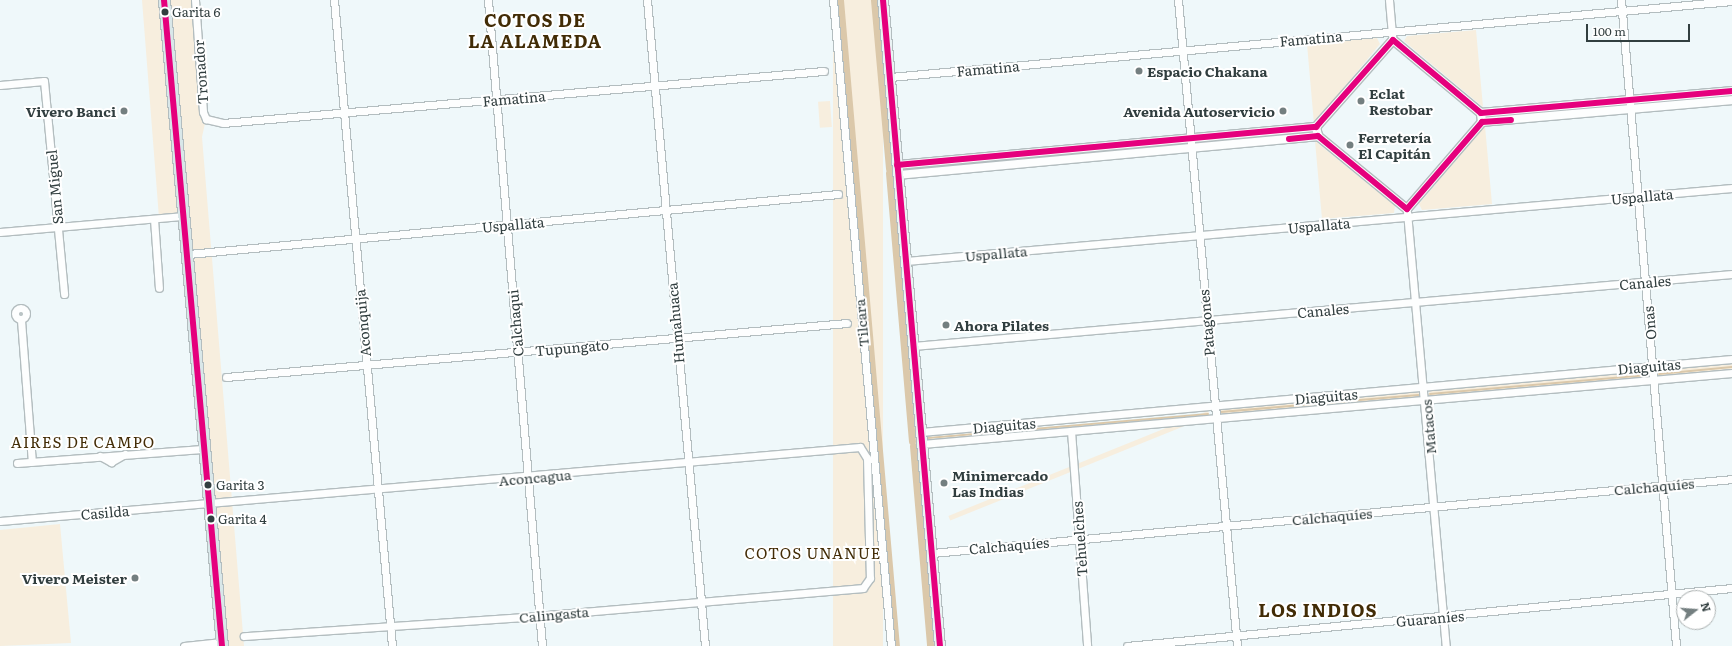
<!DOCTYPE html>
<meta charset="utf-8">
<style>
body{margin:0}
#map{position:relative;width:1732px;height:646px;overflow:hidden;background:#eff8fa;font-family:Literata,serif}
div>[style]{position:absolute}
.green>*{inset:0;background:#f7eede;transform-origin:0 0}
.stream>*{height:2px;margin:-1px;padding:0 1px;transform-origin:1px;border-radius:1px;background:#dbc8aa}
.canal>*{height:7px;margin:-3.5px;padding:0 3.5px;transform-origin:3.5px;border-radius:3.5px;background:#dbc8aa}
.roads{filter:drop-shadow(1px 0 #b3bdbf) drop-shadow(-1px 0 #b3bdbf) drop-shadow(0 1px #b3bdbf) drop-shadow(0 -1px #b3bdbf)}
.minor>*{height:7px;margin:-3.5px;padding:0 3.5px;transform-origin:3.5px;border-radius:3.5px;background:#fdfefe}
.minor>.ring{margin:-3.5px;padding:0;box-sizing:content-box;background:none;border:7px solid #fdfefe;border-radius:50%}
.tertiary>*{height:8px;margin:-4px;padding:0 4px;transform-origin:4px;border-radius:4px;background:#fdfefe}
.secondary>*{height:10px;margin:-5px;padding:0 5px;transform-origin:5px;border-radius:5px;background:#ebf3f4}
.primary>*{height:11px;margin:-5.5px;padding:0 5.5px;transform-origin:5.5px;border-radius:5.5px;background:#d9e7e9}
.bus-1>*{height:6px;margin:-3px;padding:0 3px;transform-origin:3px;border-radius:3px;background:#e5007d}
.dots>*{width:11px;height:11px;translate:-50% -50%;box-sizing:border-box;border:2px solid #fff;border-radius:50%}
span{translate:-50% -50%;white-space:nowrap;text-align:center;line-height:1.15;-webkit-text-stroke:4px #fff;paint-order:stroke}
.bus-label{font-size:13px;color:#313e3f}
.left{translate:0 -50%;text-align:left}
.street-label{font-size:14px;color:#313e3f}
.poi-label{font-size:14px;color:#313e3f;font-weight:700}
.right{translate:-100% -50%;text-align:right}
.neighbourhood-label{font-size:15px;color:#422c06;letter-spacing:1px}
.district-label{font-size:18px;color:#422c06;font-weight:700;letter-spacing:1px}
.north{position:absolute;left:1676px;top:590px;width:40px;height:40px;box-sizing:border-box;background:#fff;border:1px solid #adb2b2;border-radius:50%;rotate:73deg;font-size:11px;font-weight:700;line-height:16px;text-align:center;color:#313e3f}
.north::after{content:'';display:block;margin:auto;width:14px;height:18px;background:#747f80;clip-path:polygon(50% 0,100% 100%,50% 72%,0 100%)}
.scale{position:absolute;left:1586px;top:24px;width:104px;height:18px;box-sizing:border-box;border:2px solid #313e3f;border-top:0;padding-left:5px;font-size:12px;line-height:14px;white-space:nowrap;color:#313e3f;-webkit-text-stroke:3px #fff;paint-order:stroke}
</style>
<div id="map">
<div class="green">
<div style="clip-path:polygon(142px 0,195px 0,206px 119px,202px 137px,244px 646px,222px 646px,184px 216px,159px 218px)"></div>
<div style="left:833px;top:0;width:50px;height:649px"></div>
<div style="clip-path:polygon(1476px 30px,1483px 107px,1404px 41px,1407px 36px)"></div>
<div style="clip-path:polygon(1377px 38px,1380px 44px,1314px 124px,1307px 44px)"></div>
<div style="left:830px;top:101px;width:26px;height:12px;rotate:86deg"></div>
<div style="clip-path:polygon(1485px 126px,1492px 204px,1422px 210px,1419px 204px)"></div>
<div style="clip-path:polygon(1315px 141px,1395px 206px,1394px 213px,1322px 219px)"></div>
<div style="clip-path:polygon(1181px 143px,1181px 145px,913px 168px)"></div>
<div style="clip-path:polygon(1732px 364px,1732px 371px,1658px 377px,1656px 374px,1659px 370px)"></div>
<div style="clip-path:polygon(1647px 372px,1649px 377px,1429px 397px,1428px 394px,1431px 390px)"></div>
<div style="clip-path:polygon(1419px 392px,1420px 398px,1219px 414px,1222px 409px)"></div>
<div style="left:1208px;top:411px;width:5px;height:280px;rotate:68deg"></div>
<div style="clip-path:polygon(60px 524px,71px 643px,0 646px,0 530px)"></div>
</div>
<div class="stream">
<div style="left:1659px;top:374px;width:73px;rotate:-5.5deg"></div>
<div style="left:1430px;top:394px;width:218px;rotate:-5deg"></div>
<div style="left:1221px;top:412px;width:198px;rotate:-4.9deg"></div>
<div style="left:928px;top:438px;width:281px;rotate:-4.9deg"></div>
</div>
<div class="canal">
<div style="left:840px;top:0;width:648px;rotate:85.05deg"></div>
<div style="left:874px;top:0;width:169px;rotate:84.9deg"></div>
<div style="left:889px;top:173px;width:269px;rotate:85.1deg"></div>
<div style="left:913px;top:446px;width:201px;rotate:85.1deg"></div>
</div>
<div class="roads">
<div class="minor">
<div style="left:195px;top:0;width:112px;rotate:85.9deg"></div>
<div style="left:203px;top:112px;width:8px;rotate:67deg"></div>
<div style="left:206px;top:119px;width:17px;rotate:13deg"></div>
<div style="left:223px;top:123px;width:603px;rotate:-4.95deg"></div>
<div style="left:334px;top:0;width:649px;rotate:84.87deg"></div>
<div style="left:488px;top:0;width:648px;rotate:85.22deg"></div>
<div style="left:647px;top:0;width:649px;rotate:84.87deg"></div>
<div style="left:833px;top:0;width:649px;rotate:84.87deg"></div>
<div style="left:1178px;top:0;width:649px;rotate:84.78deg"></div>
<div style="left:1389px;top:0;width:36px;rotate:85deg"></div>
<div style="left:1621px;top:0;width:648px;rotate:85.13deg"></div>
<div style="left:890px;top:77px;width:845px;rotate:-5.16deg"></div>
<div style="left:0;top:85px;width:44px;rotate:-5.2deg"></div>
<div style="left:44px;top:81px;width:214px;rotate:84.6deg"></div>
<div style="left:1407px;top:212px;width:436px;rotate:84.9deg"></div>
<div style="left:154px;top:219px;width:69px;rotate:85.9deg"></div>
<div style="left:0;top:232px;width:185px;rotate:-5deg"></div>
<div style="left:188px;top:254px;width:653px;rotate:-5.27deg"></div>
<div style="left:906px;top:261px;width:829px;rotate:-5.05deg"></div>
<div class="ring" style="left:15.5px;top:308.5px;width:4px;height:4px"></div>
<div style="left:21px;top:320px;width:142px;rotate:85.6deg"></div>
<div style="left:913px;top:346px;width:822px;rotate:-5.02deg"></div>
<div style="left:226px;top:377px;width:623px;rotate:-4.97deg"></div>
<div style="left:1071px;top:431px;width:216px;rotate:85.7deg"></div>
<div style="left:921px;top:432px;width:814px;rotate:-5.14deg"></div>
<div style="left:922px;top:444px;width:813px;rotate:-5.01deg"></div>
<div style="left:100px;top:456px;width:13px;rotate:29deg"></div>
<div style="left:111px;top:462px;width:16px;rotate:-30deg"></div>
<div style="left:17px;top:463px;width:189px;rotate:-4.3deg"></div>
<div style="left:0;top:521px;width:863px;rotate:-4.92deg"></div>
<div style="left:860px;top:447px;width:13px;rotate:58deg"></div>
<div style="left:867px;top:458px;width:120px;rotate:88.6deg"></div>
<div style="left:870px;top:578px;width:12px;rotate:125deg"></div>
<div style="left:863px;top:588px;width:325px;rotate:175.1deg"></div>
<div style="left:539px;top:616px;width:296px;rotate:176.1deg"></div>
<div style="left:932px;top:553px;width:803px;rotate:-5.28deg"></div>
<div style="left:184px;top:646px;width:38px;rotate:-6deg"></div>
<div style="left:1127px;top:646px;width:608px;rotate:-5.48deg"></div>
</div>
<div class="tertiary">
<div style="left:1481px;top:113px;width:252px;rotate:-5deg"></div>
<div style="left:1316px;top:127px;width:9px;rotate:77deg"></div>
<div style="left:1318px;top:136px;width:115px;rotate:39.4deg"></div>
<div style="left:1407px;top:209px;width:115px;rotate:-49.2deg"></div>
<div style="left:1482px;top:122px;width:251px;rotate:-5deg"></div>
<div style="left:897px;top:165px;width:421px;rotate:-5.2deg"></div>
<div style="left:1316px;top:127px;width:116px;rotate:-48.5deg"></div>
<div style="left:1393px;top:40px;width:114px;rotate:39.7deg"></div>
<div style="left:1481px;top:113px;width:9px;rotate:84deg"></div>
<div style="left:898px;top:175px;width:422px;rotate:-5.3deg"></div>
</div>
<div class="secondary">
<div style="left:883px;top:0;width:649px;rotate:84.96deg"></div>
</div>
<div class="primary">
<div style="left:164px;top:0;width:649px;rotate:84.87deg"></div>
</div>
</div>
<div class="bus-1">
<div style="left:164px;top:0;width:649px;rotate:84.87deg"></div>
<div style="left:883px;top:0;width:649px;rotate:84.96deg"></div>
<div style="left:1289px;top:139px;width:29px;rotate:-6deg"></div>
<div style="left:1318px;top:136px;width:115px;rotate:39.4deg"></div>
<div style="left:1407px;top:209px;width:115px;rotate:-49.2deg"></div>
<div style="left:1482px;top:122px;width:29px;rotate:-4deg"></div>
<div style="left:897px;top:165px;width:421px;rotate:-5.2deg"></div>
<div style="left:1316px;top:127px;width:116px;rotate:-48.5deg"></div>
<div style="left:1393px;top:40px;width:114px;rotate:39.7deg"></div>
<div style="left:1481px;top:113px;width:252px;rotate:-5deg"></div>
</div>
<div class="dots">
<div style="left:165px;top:12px;background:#313e3f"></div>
<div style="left:1139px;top:71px;background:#747f80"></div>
<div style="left:1361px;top:101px;background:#747f80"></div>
<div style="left:124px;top:111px;background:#747f80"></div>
<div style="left:1283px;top:111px;background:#747f80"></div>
<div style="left:1350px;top:145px;background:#747f80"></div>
<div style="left:946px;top:325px;background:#747f80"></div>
<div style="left:944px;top:483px;background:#747f80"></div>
<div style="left:208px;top:485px;background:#313e3f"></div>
<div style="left:211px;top:519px;background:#313e3f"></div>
<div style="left:135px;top:578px;background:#747f80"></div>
</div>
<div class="bus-label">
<span class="left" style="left:172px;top:12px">Garita 6</span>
<span class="left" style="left:216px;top:485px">Garita 3</span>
<span class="left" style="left:218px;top:519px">Garita 4</span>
</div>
<div class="street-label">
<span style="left:1311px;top:38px;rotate:-5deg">Famatina</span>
<span style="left:988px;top:68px;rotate:-5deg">Famatina</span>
<span style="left:200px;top:72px;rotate:-94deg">Tronador</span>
<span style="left:514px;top:98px;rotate:-5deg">Famatina</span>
<span style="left:54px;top:187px;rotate:-95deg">San Miguel</span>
<span style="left:1642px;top:196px;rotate:-5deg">Uspallata</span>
<span style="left:513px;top:224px;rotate:-5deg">Uspallata</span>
<span style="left:1319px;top:225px;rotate:-5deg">Uspallata</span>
<span style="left:996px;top:253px;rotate:-5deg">Uspallata</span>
<span style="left:1645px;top:282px;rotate:-5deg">Canales</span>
<span style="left:1323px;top:310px;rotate:-5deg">Canales</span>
<span style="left:362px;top:323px;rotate:-95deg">Aconquija</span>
<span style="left:515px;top:323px;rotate:-95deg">Calchaqui</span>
<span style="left:675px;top:323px;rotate:-95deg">Humahuaca</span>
<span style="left:861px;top:323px;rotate:-95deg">Tilcara</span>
<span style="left:1206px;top:323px;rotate:-95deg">Patagones</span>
<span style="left:1649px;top:323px;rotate:-95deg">Onas</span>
<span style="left:572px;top:347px;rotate:-5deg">Tupungato</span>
<span style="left:1649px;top:366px;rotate:-5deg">Diaguitas</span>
<span style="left:1326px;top:396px;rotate:-5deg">Diaguitas</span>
<span style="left:1004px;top:425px;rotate:-5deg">Diaguitas</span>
<span style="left:1428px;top:427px;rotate:-95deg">Matacos</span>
<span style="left:535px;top:477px;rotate:-5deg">Aconcagua</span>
<span style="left:1654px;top:486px;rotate:-5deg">Calchaquíes</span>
<span style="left:105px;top:512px;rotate:-5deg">Casilda</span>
<span style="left:1332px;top:516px;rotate:-5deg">Calchaquíes</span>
<span style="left:1079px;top:539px;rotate:-94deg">Tehuelches</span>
<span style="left:1009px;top:545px;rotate:-5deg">Calchaquíes</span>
<span style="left:554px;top:614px;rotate:-5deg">Calingasta</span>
<span style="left:1430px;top:618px;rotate:-5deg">Guaraníes</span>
</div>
<div class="poi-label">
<span class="left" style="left:1147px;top:71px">Espacio Chakana</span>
<span class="left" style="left:1369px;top:101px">Eclat<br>Restobar</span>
<span class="right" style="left:116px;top:111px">Vivero Banci</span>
<span class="right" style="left:1275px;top:111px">Avenida Autoservicio</span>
<span class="left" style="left:1358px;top:145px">Ferretería<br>El Capitán</span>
<span class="left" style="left:954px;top:325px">Ahora Pilates</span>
<span class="left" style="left:952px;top:483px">Minimercado<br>Las Indias</span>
<span class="right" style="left:127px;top:578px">Vivero Meister</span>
</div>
<div class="neighbourhood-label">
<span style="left:83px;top:442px">AIRES DE CAMPO</span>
<span style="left:813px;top:553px">COTOS UNANUE</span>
</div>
<div class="district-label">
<span style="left:535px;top:31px">COTOS DE<br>LA ALAMEDA</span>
<span style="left:1318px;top:610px">LOS INDIOS</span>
</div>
<div class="north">N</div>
<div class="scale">100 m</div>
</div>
